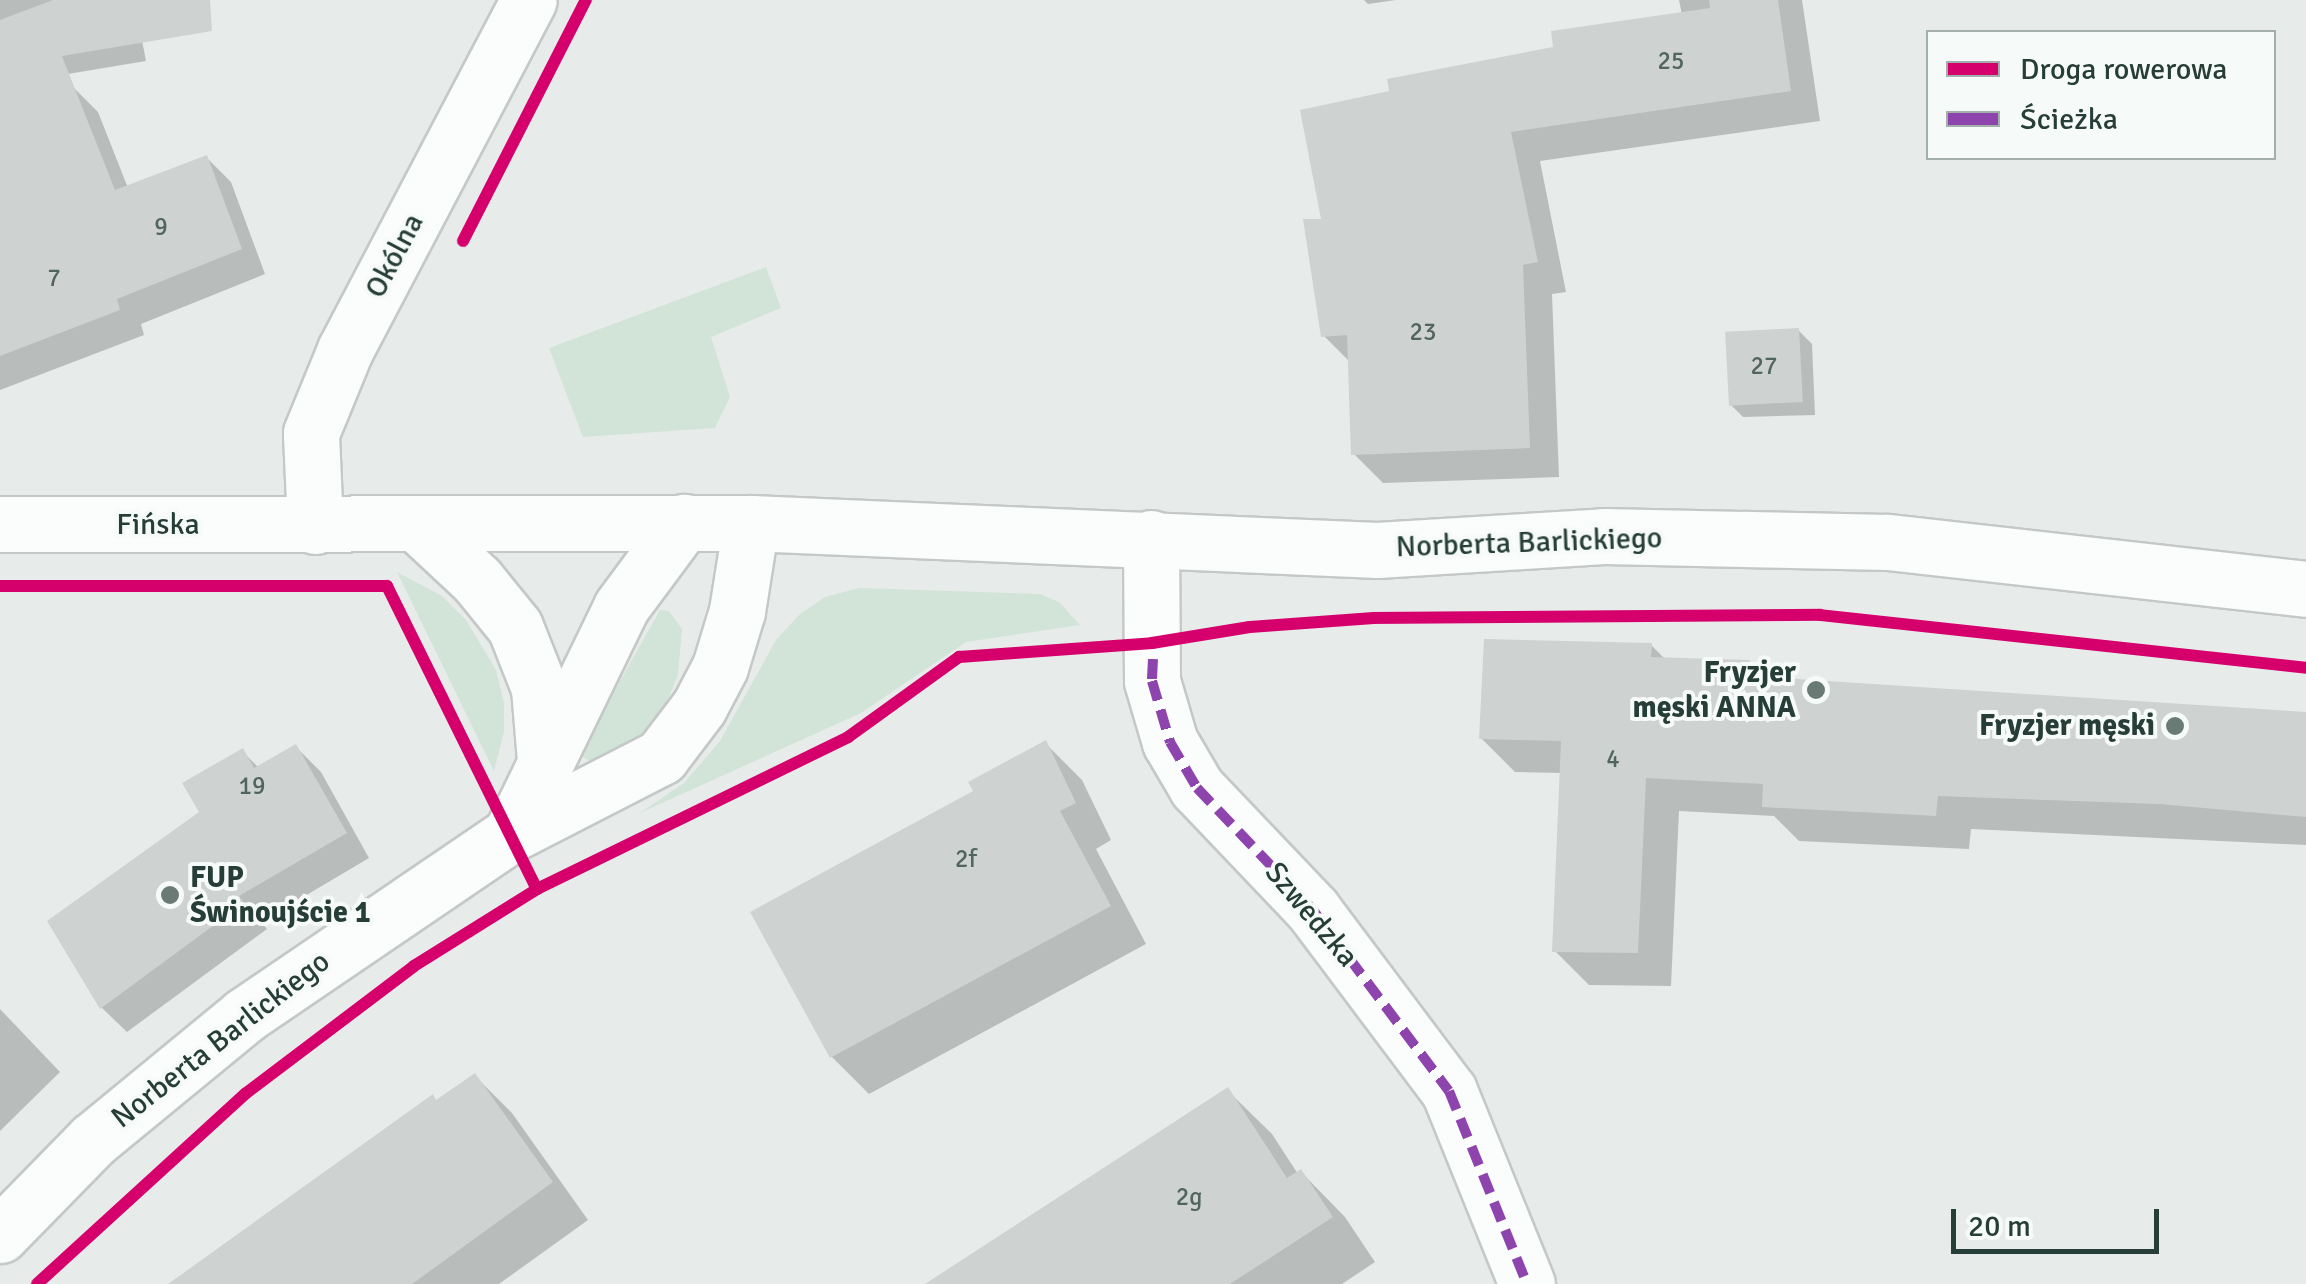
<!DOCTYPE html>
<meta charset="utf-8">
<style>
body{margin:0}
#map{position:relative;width:2306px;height:1284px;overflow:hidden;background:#e7ecea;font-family:Signika,sans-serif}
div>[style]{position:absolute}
.green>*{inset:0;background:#d2e3d7}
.shadow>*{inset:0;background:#0003}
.building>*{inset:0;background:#ced3d1;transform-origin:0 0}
.roads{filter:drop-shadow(2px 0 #c4c9c7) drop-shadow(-2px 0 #c4c9c7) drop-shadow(0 2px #c4c9c7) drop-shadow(0 -2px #c4c9c7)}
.street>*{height:55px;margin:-27.5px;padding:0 27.5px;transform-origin:27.5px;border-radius:27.5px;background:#fbfcfc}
.secondary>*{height:55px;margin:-27.5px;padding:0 27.5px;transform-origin:27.5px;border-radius:27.5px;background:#fbfcfc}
.quiet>*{height:10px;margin-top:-5px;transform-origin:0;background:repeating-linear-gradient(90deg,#8e44ad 0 20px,transparent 0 30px)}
.cycleway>*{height:12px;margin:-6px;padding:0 6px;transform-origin:6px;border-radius:6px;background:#d6006c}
.dots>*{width:28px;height:28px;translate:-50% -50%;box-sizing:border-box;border:5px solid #f6faf8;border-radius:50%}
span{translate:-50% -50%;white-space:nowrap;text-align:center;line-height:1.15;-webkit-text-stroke:8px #f6faf8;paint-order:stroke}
.number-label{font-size:25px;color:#51645e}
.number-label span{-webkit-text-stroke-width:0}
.street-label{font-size:30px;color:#263e37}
.poi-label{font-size:30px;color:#263e37;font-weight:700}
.right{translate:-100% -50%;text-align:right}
.left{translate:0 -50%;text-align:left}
.legend{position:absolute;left:1926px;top:30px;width:350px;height:130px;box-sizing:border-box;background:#f6faf8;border:2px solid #a3afab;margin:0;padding:12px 18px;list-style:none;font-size:30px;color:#263e37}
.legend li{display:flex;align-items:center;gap:20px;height:50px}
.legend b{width:50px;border:2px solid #a3afab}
.scale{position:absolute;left:1951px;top:1209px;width:208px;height:45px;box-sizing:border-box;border:5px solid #263e37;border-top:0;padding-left:12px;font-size:30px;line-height:35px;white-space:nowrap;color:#263e37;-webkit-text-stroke:8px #f6faf8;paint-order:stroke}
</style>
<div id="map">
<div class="green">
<div style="clip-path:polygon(766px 267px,781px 308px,711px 337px,730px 397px,715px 428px,583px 437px,549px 348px)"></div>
<div style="clip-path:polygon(397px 572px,442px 596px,466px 620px,496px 670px,504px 703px,504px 732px,494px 771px)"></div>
<div style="clip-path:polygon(859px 588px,1040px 594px,1059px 602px,1080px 625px,966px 642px,861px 713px,640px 813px,684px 783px,720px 741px,776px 640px,800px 614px,825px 597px)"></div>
<div style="clip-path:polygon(660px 610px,669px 611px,682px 629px,678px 675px,664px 708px,645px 733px,611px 755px,590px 761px,583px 757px,583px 747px)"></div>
</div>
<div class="shadow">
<div style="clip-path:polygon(0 0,187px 0,136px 9px,146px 61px,44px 78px,0 31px)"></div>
<div style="clip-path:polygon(1364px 0,1396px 0,1368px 4px)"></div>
<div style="clip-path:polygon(1679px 0,1802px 0,1820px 121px,1540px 161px,1566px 292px,1552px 294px,1559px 477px,1383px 483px,1353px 453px,1350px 362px,1323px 335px,1324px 221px,1392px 93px,1682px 15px)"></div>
<div style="clip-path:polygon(73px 87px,98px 112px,128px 188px,206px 157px,231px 182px,265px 274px,141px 324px,144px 335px,0 390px,0 114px)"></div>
<div style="clip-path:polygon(1798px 330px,1812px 344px,1815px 415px,1743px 417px,1730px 404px)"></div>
<div style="clip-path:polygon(1651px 645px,1666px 660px,1749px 663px,1766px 680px,2306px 714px,2306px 845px,1971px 829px,1969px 849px,1799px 841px,1774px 816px,1679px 811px,1671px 986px,1589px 985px,1555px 951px,1562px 773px,1515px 772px,1481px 738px)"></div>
<div style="clip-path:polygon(1045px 743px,1082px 780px,1111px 840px,1096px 849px,1146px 944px,869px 1094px,832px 1057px,976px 792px)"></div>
<div style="clip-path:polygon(296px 747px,321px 772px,369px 858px,261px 922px,267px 929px,127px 1032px,102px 1008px,50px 922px,203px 813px,242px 751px,259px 768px)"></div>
<div style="clip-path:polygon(0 1009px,60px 1072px,0 1131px)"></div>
<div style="clip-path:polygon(475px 1076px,512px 1113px,588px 1220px,499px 1284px,182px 1284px)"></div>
<div style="clip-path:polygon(1227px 1090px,1272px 1134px,1298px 1174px,1301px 1172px,1345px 1217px,1375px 1262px,1342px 1284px,952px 1284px)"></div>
</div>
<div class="building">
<div style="clip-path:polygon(53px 0,210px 0,212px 31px,62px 56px,115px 190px,207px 155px,242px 249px,117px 299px,120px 310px,0 356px,0 20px)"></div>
<div style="clip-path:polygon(1709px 0,1778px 0,1791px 91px,1511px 132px,1538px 262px,1523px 265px,1530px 448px,1351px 455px,1347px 335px,1321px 337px,1303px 219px,1321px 219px,1300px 110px,1389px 91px,1387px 79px,1553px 47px,1551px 31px,1710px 8px)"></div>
<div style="left:1799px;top:328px;width:74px;height:74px;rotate:87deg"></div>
<div style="clip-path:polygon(1484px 639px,1652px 643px,1651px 657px,1750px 660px,1749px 676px,2306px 712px,2306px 817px,2159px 804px,1938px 796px,1936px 816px,1762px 807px,1763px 784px,1646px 778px,1638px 953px,1552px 952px,1561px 741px,1479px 739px)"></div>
<div style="clip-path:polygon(1046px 740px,1076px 803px,1060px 811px,1111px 906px,830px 1058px,750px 912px,973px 791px,968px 782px)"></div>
<div style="clip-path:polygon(296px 744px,347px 833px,239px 896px,244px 903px,100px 1009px,47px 921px,199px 812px,182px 783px,243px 748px,254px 768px)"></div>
<div style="clip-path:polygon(475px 1073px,553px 1182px,412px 1284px,168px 1284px,433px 1094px,436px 1100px)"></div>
<div style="clip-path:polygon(1228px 1087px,1287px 1178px,1301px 1169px,1333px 1217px,1230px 1284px,925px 1284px)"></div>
</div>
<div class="roads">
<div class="street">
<div style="left:315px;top:526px;width:93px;rotate:-92.5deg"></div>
<div style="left:311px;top:433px;width:90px;rotate:-67.7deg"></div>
<div style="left:345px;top:350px;width:395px;rotate:-62.3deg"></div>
<div style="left:1151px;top:538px;width:143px;rotate:89.6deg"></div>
<div style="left:1152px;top:681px;width:64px;rotate:73.6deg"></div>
<div style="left:1170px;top:742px;width:53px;rotate:59.6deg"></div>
<div style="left:1197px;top:788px;width:168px;rotate:46.4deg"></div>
<div style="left:1313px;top:910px;width:226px;rotate:53.1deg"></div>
<div style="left:1449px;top:1091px;width:208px;rotate:68deg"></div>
</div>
<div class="secondary">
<div style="left:0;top:524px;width:751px;rotate:-0.08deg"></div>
<div style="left:751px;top:523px;width:627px;rotate:2.47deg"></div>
<div style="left:1377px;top:550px;width:227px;rotate:-3.5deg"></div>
<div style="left:1604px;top:536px;width:284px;rotate:1.2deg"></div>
<div style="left:1888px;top:542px;width:421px;rotate:6.4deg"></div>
<div style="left:418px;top:525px;width:81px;rotate:43deg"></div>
<div style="left:477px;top:580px;width:60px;rotate:51deg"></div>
<div style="left:515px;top:627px;width:66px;rotate:68.5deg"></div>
<div style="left:539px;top:688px;width:73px;rotate:85.3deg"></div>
<div style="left:511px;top:834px;width:252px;rotate:-64.1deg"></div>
<div style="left:621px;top:607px;width:106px;rotate:-53.5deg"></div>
<div style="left:0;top:1235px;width:133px;rotate:-45.6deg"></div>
<div style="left:93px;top:1140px;width:197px;rotate:-39.4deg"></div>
<div style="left:245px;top:1015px;width:322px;rotate:-34.2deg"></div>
<div style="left:511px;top:834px;width:169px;rotate:-27.2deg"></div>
<div style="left:661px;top:757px;width:63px;rotate:-52.8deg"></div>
<div style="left:699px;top:707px;width:45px;rotate:-62.3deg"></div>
<div style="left:720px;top:667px;width:59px;rotate:-73.1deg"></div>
<div style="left:737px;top:611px;width:89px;rotate:-81deg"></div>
</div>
</div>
<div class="quiet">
<div style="left:1153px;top:659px;width:22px;rotate:93deg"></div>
<div style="left:1152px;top:681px;width:64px;rotate:73.6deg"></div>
<div style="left:1170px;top:742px;width:53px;rotate:59.6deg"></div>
<div style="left:1197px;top:788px;width:168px;rotate:46.4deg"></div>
<div style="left:1313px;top:910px;width:226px;rotate:53.1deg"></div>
<div style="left:1449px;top:1091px;width:208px;rotate:68deg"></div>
</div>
<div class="cycleway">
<div style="left:463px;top:241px;width:271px;rotate:-63deg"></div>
<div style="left:0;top:586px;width:387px"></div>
<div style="left:387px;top:586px;width:338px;rotate:63.7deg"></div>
<div style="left:37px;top:1284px;width:282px;rotate:-42.4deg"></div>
<div style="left:245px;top:1094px;width:212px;rotate:-37.1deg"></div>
<div style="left:414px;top:966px;width:145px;rotate:-32deg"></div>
<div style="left:537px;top:889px;width:346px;rotate:-26deg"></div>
<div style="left:848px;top:737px;width:137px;rotate:-35.8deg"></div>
<div style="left:959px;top:657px;width:194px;rotate:-4.1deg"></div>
<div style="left:1152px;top:643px;width:99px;rotate:-9.3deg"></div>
<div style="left:1250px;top:627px;width:124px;rotate:-4.2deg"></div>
<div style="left:1374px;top:618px;width:446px;rotate:-0.4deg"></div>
<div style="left:1820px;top:615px;width:489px;rotate:6.2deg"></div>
</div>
<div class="dots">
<div style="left:1816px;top:690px;background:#6a7b76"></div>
<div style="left:2175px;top:726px;background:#6a7b76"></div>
<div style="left:170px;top:895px;background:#6a7b76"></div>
</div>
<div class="number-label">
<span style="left:1671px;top:61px">25</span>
<span style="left:161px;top:227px">9</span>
<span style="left:54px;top:278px">7</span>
<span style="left:1423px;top:332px">23</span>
<span style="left:1764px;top:366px">27</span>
<span style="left:1613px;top:759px">4</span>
<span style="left:252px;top:786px">19</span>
<span style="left:966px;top:859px">2f</span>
<span style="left:1189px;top:1197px">2g</span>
</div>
<div class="street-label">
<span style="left:395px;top:256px;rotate:-62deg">Okólna</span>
<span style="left:158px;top:525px">Fińska</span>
<span style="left:1529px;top:543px;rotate:-2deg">Norberta Barlickiego</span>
<span style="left:1311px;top:915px;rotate:50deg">Szwedzka</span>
<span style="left:221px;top:1040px;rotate:-38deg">Norberta Barlickiego</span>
</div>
<div class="poi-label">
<span class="right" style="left:1796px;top:690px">Fryzjer<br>męski ANNA</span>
<span class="right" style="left:2155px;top:726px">Fryzjer męski</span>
<span class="left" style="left:190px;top:895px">FUP<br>Świnoujście 1</span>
</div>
<ul class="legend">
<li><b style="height:12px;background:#d6006c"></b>Droga rowerowa</li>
<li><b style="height:12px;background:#8e44ad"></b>Ścieżka</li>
</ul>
<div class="scale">20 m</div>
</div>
